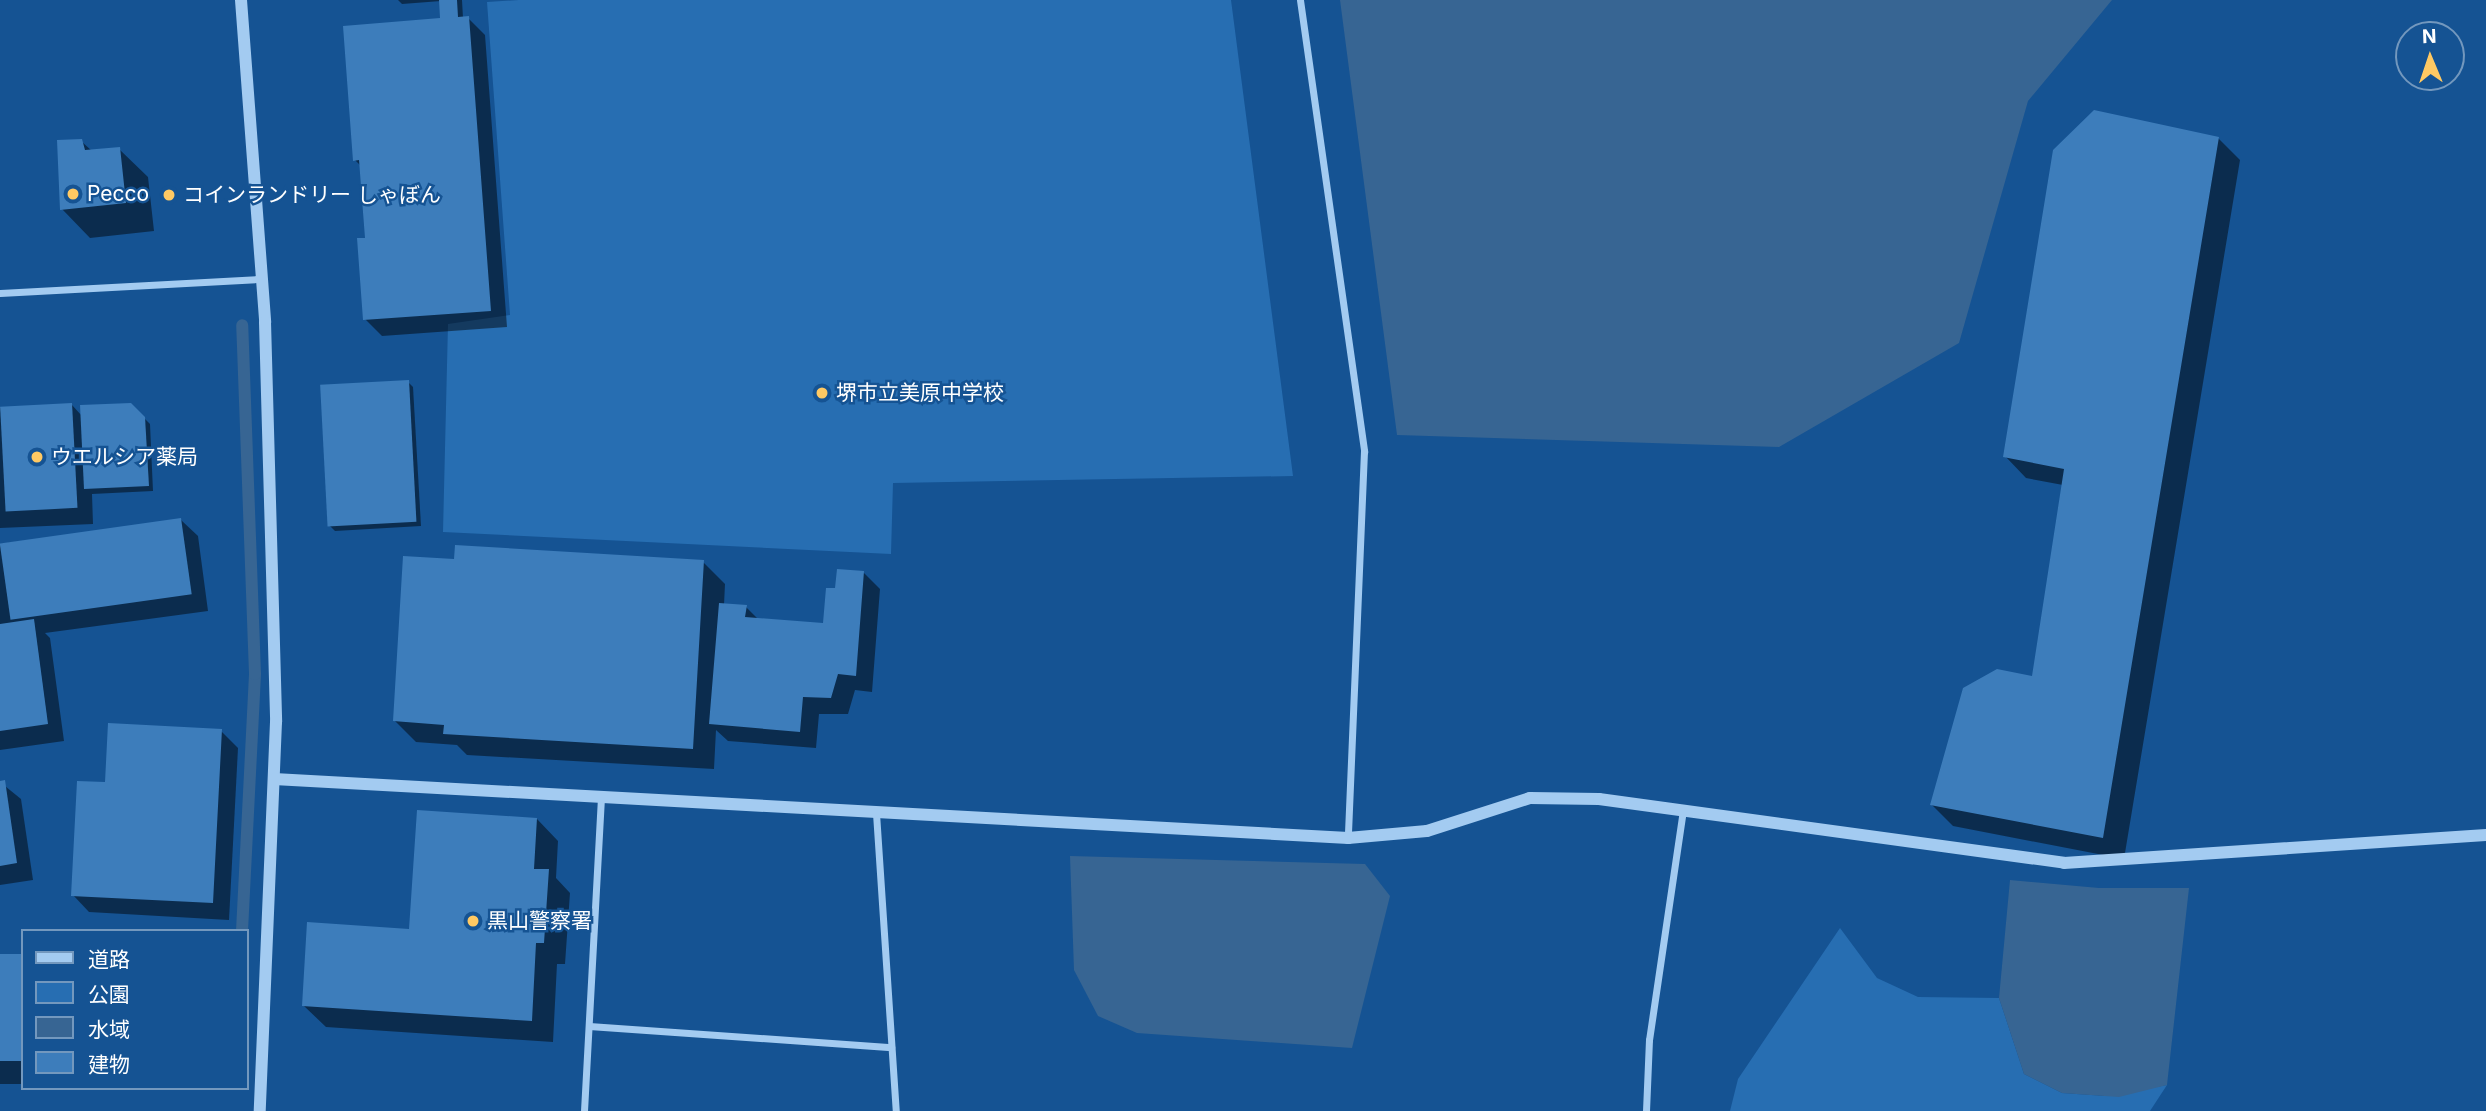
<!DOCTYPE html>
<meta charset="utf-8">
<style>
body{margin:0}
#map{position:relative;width:2486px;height:1111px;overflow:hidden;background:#155393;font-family:Inter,"Noto Sans JP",sans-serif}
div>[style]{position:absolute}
.green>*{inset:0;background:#276eb2}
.water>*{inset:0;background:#376593}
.shadow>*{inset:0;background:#0007;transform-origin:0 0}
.stream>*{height:12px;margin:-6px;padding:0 6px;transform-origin:6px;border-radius:6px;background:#376593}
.building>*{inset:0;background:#3d7dbb;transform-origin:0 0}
.minor>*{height:7px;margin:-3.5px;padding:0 3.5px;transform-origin:3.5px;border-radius:3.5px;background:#a3cbf1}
.tertiary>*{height:12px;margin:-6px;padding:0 6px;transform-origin:6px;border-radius:6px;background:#a3cbf1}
.dots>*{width:19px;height:19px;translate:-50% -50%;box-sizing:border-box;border:4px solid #155393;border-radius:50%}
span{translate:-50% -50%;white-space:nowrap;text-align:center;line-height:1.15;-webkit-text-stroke:5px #155393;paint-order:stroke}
.poi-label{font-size:21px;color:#fff}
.left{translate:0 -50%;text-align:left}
.legend{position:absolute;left:21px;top:929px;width:228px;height:161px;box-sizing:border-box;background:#155393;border:2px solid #7398be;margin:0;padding:9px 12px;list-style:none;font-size:21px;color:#fff}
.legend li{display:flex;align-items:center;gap:14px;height:35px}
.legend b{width:35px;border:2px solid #7398be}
.north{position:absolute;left:2395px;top:21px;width:70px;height:70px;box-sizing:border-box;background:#155393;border:2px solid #7398be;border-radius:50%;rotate:358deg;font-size:19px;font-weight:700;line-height:28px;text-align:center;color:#fff}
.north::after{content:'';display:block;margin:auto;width:24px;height:32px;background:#ffc963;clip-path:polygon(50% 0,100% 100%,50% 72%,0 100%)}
</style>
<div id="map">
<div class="green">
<div style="clip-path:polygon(519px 0,1231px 0,1293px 476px,893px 483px,891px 554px,443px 532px,448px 324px,510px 315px,487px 2px)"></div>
<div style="clip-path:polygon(1840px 928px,1877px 978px,1918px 997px,1999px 998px,2024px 1074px,2062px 1093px,2106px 1096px,2167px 1085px,2150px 1111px,1730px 1111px,1738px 1079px)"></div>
</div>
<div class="water">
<div style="clip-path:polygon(1340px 0,2112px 0,2028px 101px,1959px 343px,1779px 447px,1397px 435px)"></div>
<div style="clip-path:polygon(1070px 856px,1365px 864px,1390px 896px,1352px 1048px,1137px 1033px,1098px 1016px,1074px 970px)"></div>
<div style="clip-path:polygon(2010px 880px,2099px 888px,2189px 888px,2167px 1085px,2119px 1097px,2062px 1093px,2024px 1074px,1999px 998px)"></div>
</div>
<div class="shadow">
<div style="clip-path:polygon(398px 0,462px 0,463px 18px,468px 18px,485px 35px,507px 327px,382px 336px,365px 319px,367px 240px,362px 167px,355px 160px,442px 20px,441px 1px,402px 4px)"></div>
<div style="clip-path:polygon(2218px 138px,2240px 160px,2124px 859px,1953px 826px,1932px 805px,2034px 678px,2063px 485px,2026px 478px,2005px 456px)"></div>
<div style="clip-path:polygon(81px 141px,92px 151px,119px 149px,148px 177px,154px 231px,90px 238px,62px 209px)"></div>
<div style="clip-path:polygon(408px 382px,413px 387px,421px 526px,335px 531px,329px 525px)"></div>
<div style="clip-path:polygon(130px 404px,150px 424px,153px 491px,92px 494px,93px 524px,0 528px,0 408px,72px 405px,82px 416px)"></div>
<div style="clip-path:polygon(181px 520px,198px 536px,208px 611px,45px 633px,50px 638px,64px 741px,0 750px,0 544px)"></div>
<div style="clip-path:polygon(455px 561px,703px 562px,725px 584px,724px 605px,746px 607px,759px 620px,825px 625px,837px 590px,864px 573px,880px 589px,872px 692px,855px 690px,848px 714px,819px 714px,816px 748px,728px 741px,716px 730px,714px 769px,467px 755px,457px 745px,416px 742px,395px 721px)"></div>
<div style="clip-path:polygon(221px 731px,238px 748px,229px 920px,89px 912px,73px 895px,107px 784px)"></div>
<div style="clip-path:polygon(0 782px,21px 799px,33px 880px,0 885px)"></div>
<div style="clip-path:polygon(537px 819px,558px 841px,556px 878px,570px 893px,565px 964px,557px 964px,553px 1042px,326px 1027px,304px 1006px,410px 931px)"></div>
<div style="left:23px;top:956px;width:128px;height:23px;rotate:90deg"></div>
</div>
<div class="stream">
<div style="left:242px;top:931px;width:257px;rotate:-87.1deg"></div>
<div style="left:255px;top:674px;width:349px;rotate:-92.1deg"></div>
</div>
<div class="building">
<div style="clip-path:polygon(439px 0,457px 0,458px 17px,469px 16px,491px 311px,363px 320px,357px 238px,365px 238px,359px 160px,353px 161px,343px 26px,440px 18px)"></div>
<div style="clip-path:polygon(2094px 110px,2219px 137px,2103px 838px,1930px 805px,1963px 688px,1997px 669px,2032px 676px,2064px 469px,2003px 457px,2053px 150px)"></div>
<div style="clip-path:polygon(82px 139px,85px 150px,120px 147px,126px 203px,60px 210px,57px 140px)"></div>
<div style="left:409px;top:380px;width:142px;height:89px;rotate:87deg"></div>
<div style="left:72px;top:403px;width:105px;height:72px;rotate:87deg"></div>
<div style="clip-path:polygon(131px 403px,145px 417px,149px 486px,84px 489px,80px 405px)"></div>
<div style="left:181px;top:518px;width:77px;height:183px;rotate:82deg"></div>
<div style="clip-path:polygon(455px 545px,704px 560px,693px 749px,443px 734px,444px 725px,393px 721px,403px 556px,454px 559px)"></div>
<div style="clip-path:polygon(837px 569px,864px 571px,856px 676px,838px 674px,831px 698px,803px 697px,800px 732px,709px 724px,719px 603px,747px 605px,745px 617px,823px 623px,826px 588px,835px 588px)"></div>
<div style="clip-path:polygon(34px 619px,48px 724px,0 731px,0 624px)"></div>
<div style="clip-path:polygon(108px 723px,222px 729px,213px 903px,71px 896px,77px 781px,105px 782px)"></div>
<div style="clip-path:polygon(5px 780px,17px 863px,0 866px,0 781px)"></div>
<div style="clip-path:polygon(417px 810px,537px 818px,534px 869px,549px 869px,544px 943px,536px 943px,532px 1021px,302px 1006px,307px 922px,409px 929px)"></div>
<div style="left:23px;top:954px;width:107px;height:23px;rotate:90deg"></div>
</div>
<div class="minor">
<div style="left:1300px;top:0;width:456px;rotate:81.9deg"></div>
<div style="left:1364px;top:451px;width:387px;rotate:92.4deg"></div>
<div style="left:0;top:293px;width:262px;rotate:-3.1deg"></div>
<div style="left:876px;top:813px;width:299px;rotate:86.2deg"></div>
<div style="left:589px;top:1026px;width:303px;rotate:4deg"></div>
<div style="left:584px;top:1111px;width:313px;rotate:-86.9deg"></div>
<div style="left:1646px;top:1111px;width:71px;rotate:-87.6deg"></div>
<div style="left:1649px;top:1040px;width:232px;rotate:-81.6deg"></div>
</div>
<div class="tertiary">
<div style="left:241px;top:0;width:323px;rotate:85.7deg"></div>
<div style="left:265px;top:322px;width:400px;rotate:88.4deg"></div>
<div style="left:276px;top:722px;width:389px;rotate:92.4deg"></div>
<div style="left:274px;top:779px;width:1076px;rotate:3.14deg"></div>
<div style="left:1348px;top:838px;width:79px;rotate:-5.1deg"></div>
<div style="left:1427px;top:831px;width:108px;rotate:-17.8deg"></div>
<div style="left:1530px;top:798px;width:69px;rotate:0.8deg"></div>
<div style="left:1599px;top:799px;width:469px;rotate:7.8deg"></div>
<div style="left:2064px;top:863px;width:423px;rotate:-3.8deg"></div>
</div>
<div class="dots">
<div style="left:73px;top:194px;background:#ffc963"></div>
<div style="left:169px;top:195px;background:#ffc963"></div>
<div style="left:822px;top:393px;background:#ffc963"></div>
<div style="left:37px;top:457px;background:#ffc963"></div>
<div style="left:473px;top:921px;background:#ffc963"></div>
</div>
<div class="poi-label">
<span class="left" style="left:87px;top:194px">Pecco</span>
<span class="left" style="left:183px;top:195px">コインランドリー しゃぼん</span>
<span class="left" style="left:836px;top:393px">堺市立美原中学校</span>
<span class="left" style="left:51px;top:457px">ウエルシア薬局</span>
<span class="left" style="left:487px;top:921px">黒山警察署</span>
</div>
<ul class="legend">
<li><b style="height:9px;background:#a3cbf1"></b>道路</li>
<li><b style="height:19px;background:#276eb2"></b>公園</li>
<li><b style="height:19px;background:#376593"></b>水域</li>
<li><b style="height:19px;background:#3d7dbb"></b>建物</li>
</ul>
<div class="north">N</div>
</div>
